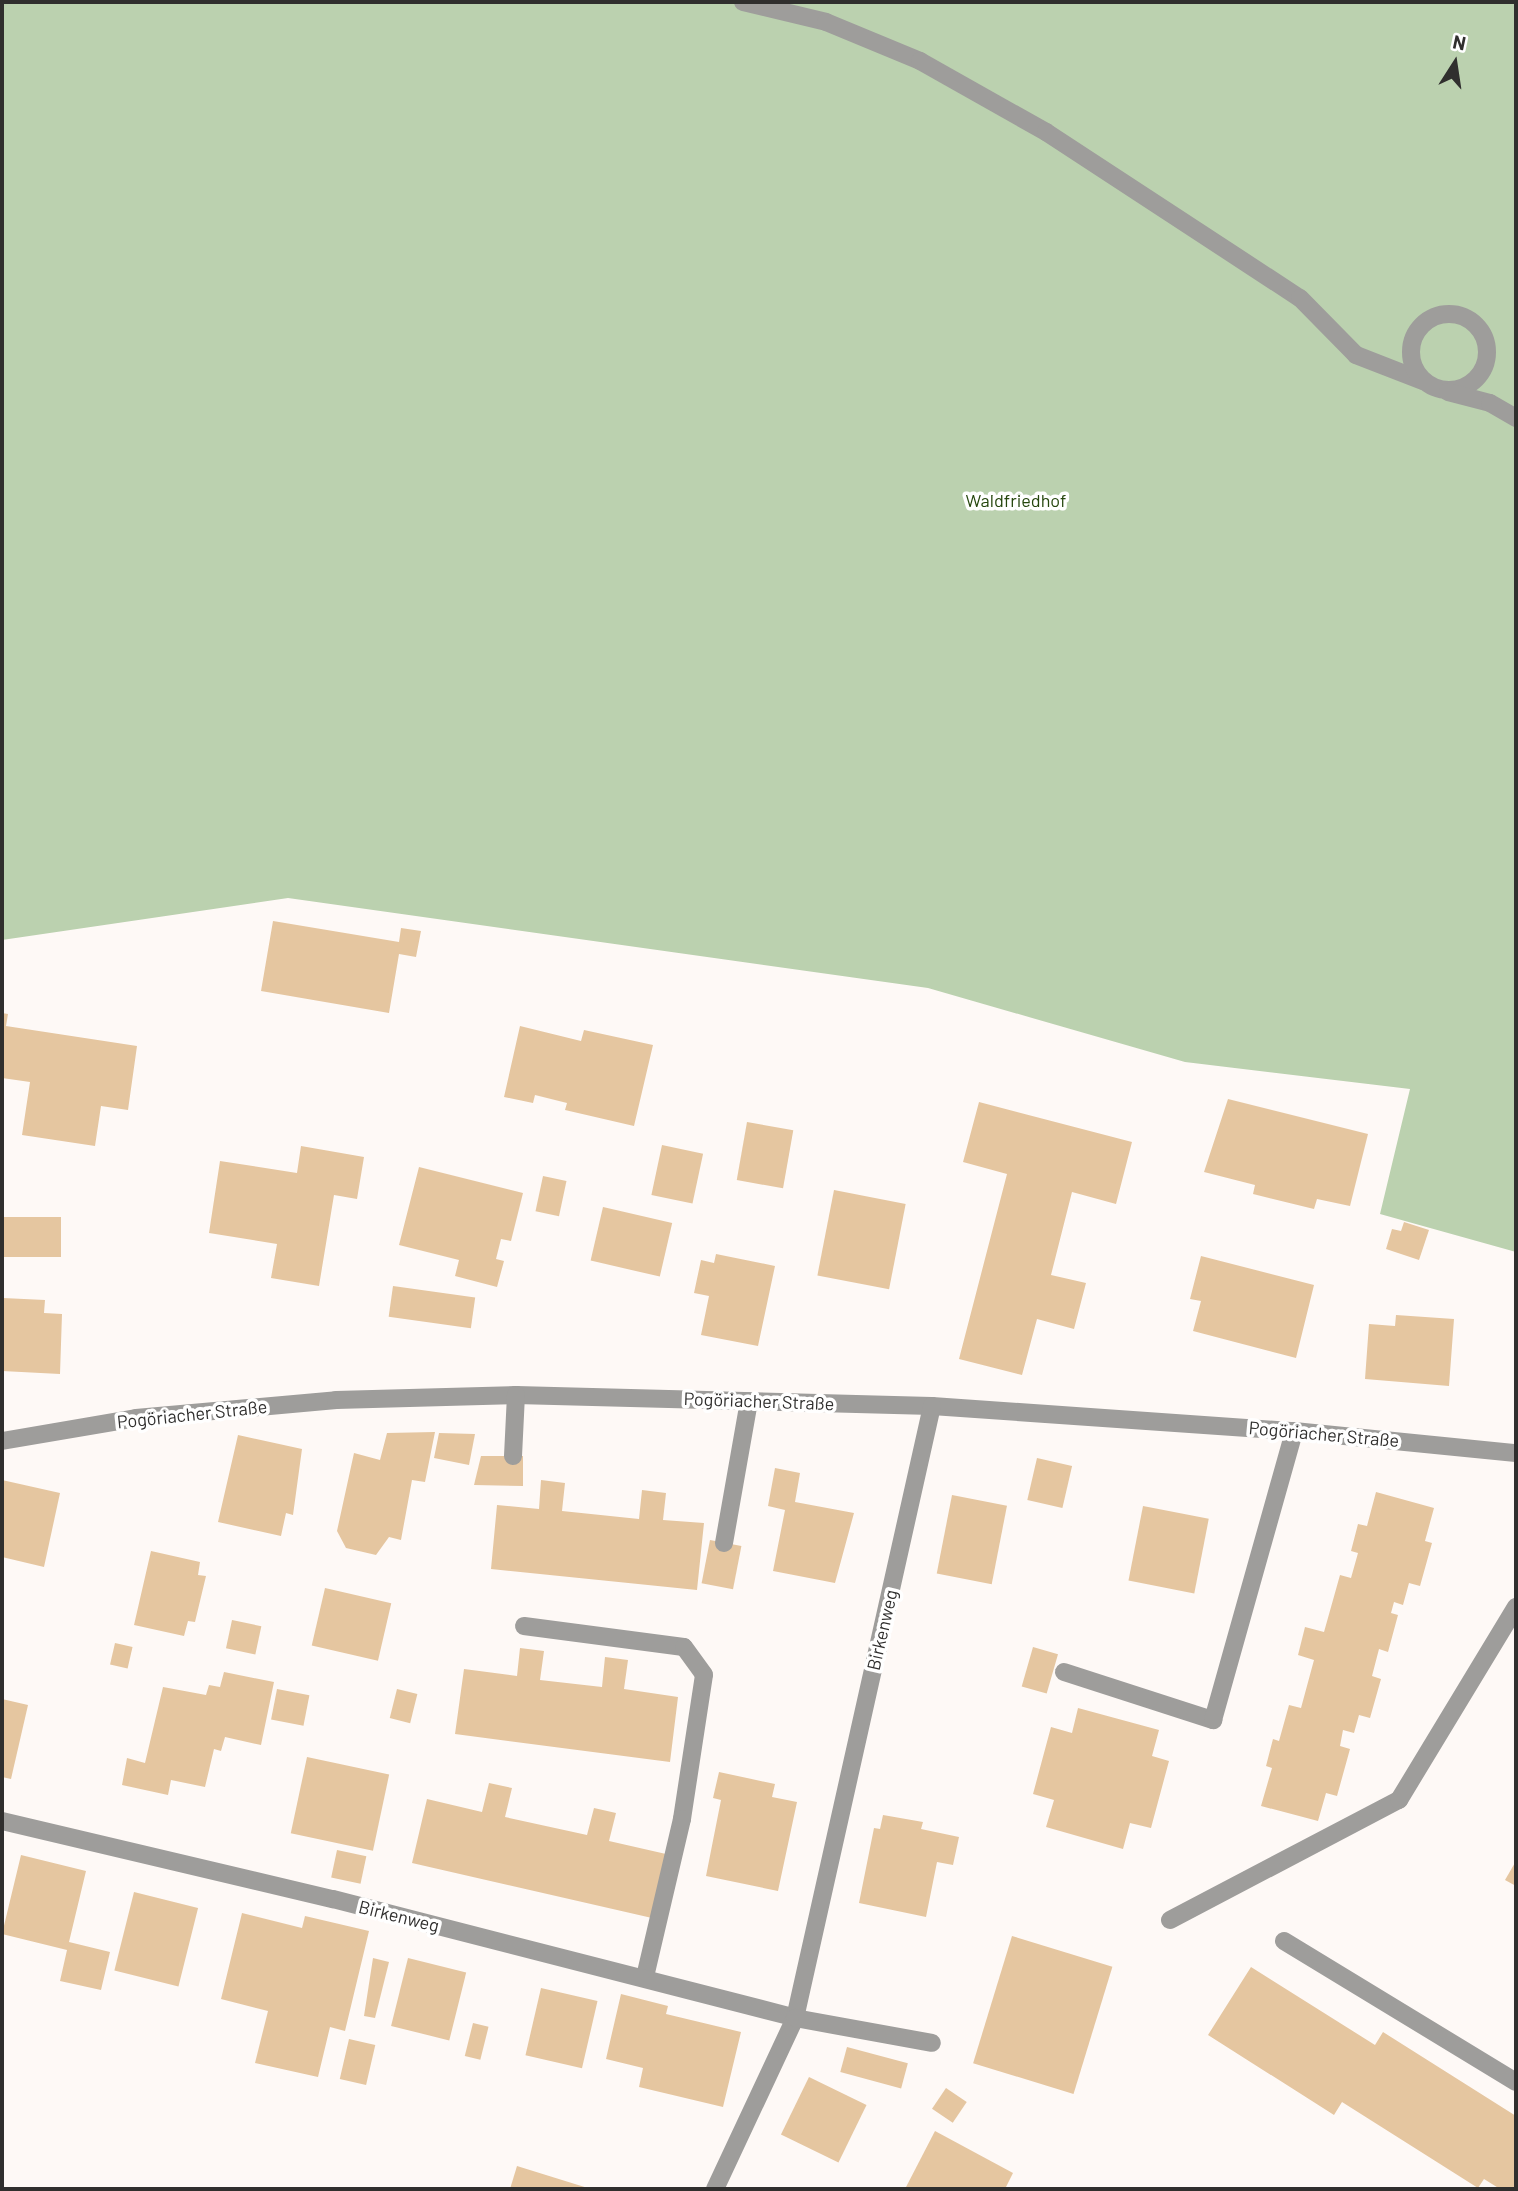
<!DOCTYPE html>
<meta charset="utf-8">
<style>
body{margin:0}
#map{position:relative;width:1518px;height:2191px;overflow:hidden;background:#fef9f6;font-family:Barlow,sans-serif}
div>[style]{position:absolute}
.green>*{inset:0;background:#bbd1af}
.building>*{inset:0;background:#e5c6a0;transform-origin:0 0}
.minor>*{height:18px;margin:-9px;padding:0 9px;transform-origin:9px;border-radius:9px;background:#9e9d9b}
.minor>.ring{margin:-9px;padding:0;box-sizing:content-box;background:none;border:18px solid #9e9d9b;border-radius:50%}
span{translate:-50% -50%;white-space:nowrap;text-align:center;line-height:1.15;-webkit-text-stroke:7px #fff;paint-order:stroke}
.park-label{font-size:18px;color:#25460d}
.street-label{font-size:18px;color:#302f2e}
.frame{position:absolute;inset:0;border:4px solid #302f2e;pointer-events:none}
.north{position:absolute;left:1420px;top:28px;width:70px;height:70px;-webkit-text-stroke:5px #fff;paint-order:stroke;rotate:12deg;font-size:19px;font-weight:700;line-height:28px;text-align:center;color:#302f2e}
.north::after{content:'';display:block;margin:auto;width:24px;height:32px;background:#302f2e;clip-path:polygon(50% 0,100% 100%,50% 72%,0 100%)}
</style>
<div id="map">
<div class="green">
<div style="clip-path:polygon(2px 2px,1516px 2px,1516px 1252px,1380px 1214px,1410px 1089px,1185px 1062px,928px 988px,288px 898px,2px 940px)"></div>
</div>
<div class="building">
<div style="clip-path:polygon(273px 921px,399px 942px,401px 928px,421px 931px,416px 957px,399px 954px,389px 1013px,261px 991px)"></div>
<div style="clip-path:polygon(2px 1013px,8px 1014px,6px 1026px,137px 1046px,128px 1110px,101px 1106px,95px 1146px,22px 1135px,30px 1082px,2px 1078px)"></div>
<div style="clip-path:polygon(520px 1026px,581px 1041px,584px 1030px,653px 1045px,634px 1126px,565px 1110px,567px 1103px,535px 1095px,533px 1103px,504px 1097px)"></div>
<div style="clip-path:polygon(1228px 1099px,1368px 1134px,1350px 1206px,1317px 1199px,1314px 1209px,1253px 1194px,1255px 1185px,1204px 1172px)"></div>
<div style="clip-path:polygon(979px 1102px,1132px 1142px,1116px 1204px,1072px 1192px,1051px 1275px,1086px 1283px,1074px 1329px,1037px 1319px,1022px 1375px,959px 1359px,1007px 1174px,963px 1162px)"></div>
<div style="left:747px;top:1122px;width:47px;height:59px;rotate:10deg"></div>
<div style="left:662px;top:1145px;width:42px;height:51px;rotate:12deg"></div>
<div style="clip-path:polygon(301px 1146px,364px 1157px,357px 1199px,334px 1195px,319px 1286px,271px 1278px,277px 1244px,209px 1233px,220px 1161px,297px 1173px)"></div>
<div style="clip-path:polygon(419px 1167px,523px 1193px,511px 1241px,501px 1239px,496px 1259px,504px 1261px,497px 1287px,455px 1276px,459px 1260px,399px 1245px)"></div>
<div style="left:543px;top:1176px;width:24px;height:36px;rotate:12deg"></div>
<div style="left:834px;top:1190px;width:73px;height:87px;rotate:11deg"></div>
<div style="left:603px;top:1207px;width:71px;height:55px;rotate:13deg"></div>
<div style="left:3px;top:1217px;width:58px;height:40px"></div>
<div style="clip-path:polygon(1404px 1222px,1429px 1230px,1419px 1260px,1386px 1249px,1392px 1229px,1401px 1231px)"></div>
<div style="clip-path:polygon(716px 1254px,775px 1266px,758px 1346px,701px 1335px,709px 1296px,694px 1293px,701px 1260px,714px 1263px)"></div>
<div style="clip-path:polygon(1201px 1256px,1314px 1285px,1296px 1358px,1193px 1331px,1201px 1301px,1190px 1299px)"></div>
<div style="left:393px;top:1286px;width:83px;height:31px;rotate:8deg"></div>
<div style="clip-path:polygon(3px 1298px,45px 1300px,44px 1313px,62px 1314px,60px 1374px,2px 1371px)"></div>
<div style="clip-path:polygon(1396px 1315px,1454px 1319px,1449px 1386px,1365px 1379px,1369px 1324px,1395px 1326px)"></div>
<div style="clip-path:polygon(435px 1432px,425px 1482px,412px 1480px,401px 1540px,389px 1537px,376px 1555px,346px 1548px,337px 1531px,354px 1453px,380px 1460px,387px 1433px)"></div>
<div style="clip-path:polygon(439px 1433px,475px 1434px,469px 1465px,434px 1458px)"></div>
<div style="clip-path:polygon(238px 1435px,302px 1449px,293px 1515px,286px 1513px,281px 1536px,218px 1522px)"></div>
<div style="clip-path:polygon(481px 1456px,523px 1456px,523px 1486px,474px 1485px)"></div>
<div style="left:1037px;top:1458px;width:36px;height:43px;rotate:13deg"></div>
<div style="clip-path:polygon(775px 1468px,800px 1473px,795px 1502px,854px 1513px,835px 1583px,773px 1571px,785px 1510px,768px 1506px)"></div>
<div style="clip-path:polygon(2px 1480px,60px 1493px,44px 1567px,2px 1557px)"></div>
<div style="clip-path:polygon(541px 1480px,565px 1483px,562px 1511px,639px 1519px,642px 1490px,666px 1493px,663px 1520px,704px 1523px,697px 1590px,491px 1569px,497px 1505px,539px 1509px)"></div>
<div style="clip-path:polygon(1376px 1492px,1434px 1508px,1425px 1541px,1432px 1543px,1420px 1586px,1409px 1583px,1403px 1605px,1394px 1602px,1391px 1613px,1398px 1615px,1388px 1652px,1379px 1649px,1372px 1676px,1381px 1679px,1370px 1718px,1359px 1715px,1354px 1733px,1343px 1730px,1340px 1746px,1350px 1749px,1337px 1796px,1326px 1793px,1318px 1821px,1261px 1806px,1272px 1768px,1266px 1766px,1273px 1739px,1279px 1741px,1289px 1705px,1301px 1708px,1314px 1660px,1298px 1655px,1305px 1627px,1324px 1632px,1340px 1575px,1351px 1578px,1358px 1553px,1351px 1551px,1358px 1524px,1367px 1526px)"></div>
<div style="left:952px;top:1495px;width:56px;height:80px;rotate:11deg"></div>
<div style="left:1143px;top:1506px;width:67px;height:76px;rotate:11deg"></div>
<div style="left:710px;top:1540px;width:32px;height:44px;rotate:11deg"></div>
<div style="clip-path:polygon(151px 1551px,200px 1562px,198px 1575px,206px 1576px,195px 1622px,188px 1621px,184px 1636px,134px 1625px)"></div>
<div style="left:325px;top:1588px;width:68px;height:59px;rotate:13deg"></div>
<div style="left:232px;top:1620px;width:30px;height:29px;rotate:12deg"></div>
<div style="left:115px;top:1643px;width:18px;height:22px;rotate:13deg"></div>
<div style="left:1033px;top:1647px;width:26px;height:41px;rotate:16deg"></div>
<div style="clip-path:polygon(520px 1648px,544px 1651px,540px 1680px,602px 1687px,605px 1657px,628px 1660px,624px 1689px,678px 1697px,670px 1762px,455px 1734px,464px 1669px,517px 1676px)"></div>
<div style="clip-path:polygon(224px 1672px,274px 1682px,261px 1745px,225px 1737px,221px 1751px,214px 1749px,205px 1787px,171px 1780px,168px 1795px,122px 1785px,127px 1758px,145px 1763px,163px 1687px,206px 1695px,209px 1685px,220px 1687px)"></div>
<div style="left:277px;top:1689px;width:33px;height:31px;rotate:11deg"></div>
<div style="left:397px;top:1689px;width:21px;height:30px;rotate:14deg"></div>
<div style="clip-path:polygon(2px 1699px,28px 1705px,11px 1779px,2px 1777px)"></div>
<div style="clip-path:polygon(1078px 1708px,1159px 1730px,1152px 1756px,1169px 1761px,1151px 1828px,1130px 1823px,1123px 1849px,1046px 1827px,1054px 1800px,1033px 1794px,1051px 1727px,1072px 1733px)"></div>
<div style="left:307px;top:1757px;width:84px;height:78px;rotate:12deg"></div>
<div style="clip-path:polygon(719px 1772px,775px 1784px,772px 1797px,797px 1802px,778px 1891px,706px 1876px,721px 1800px,713px 1798px)"></div>
<div style="clip-path:polygon(489px 1783px,512px 1788px,505px 1817px,587px 1835px,594px 1808px,616px 1813px,609px 1841px,666px 1854px,652px 1918px,412px 1863px,427px 1799px,482px 1812px)"></div>
<div style="clip-path:polygon(883px 1815px,923px 1822px,921px 1829px,959px 1837px,953px 1865px,937px 1862px,926px 1917px,859px 1903px,874px 1828px,880px 1829px)"></div>
<div style="left:337px;top:1850px;width:30px;height:28px;rotate:12deg"></div>
<div style="clip-path:polygon(21px 1855px,86px 1871px,69px 1942px,110px 1952px,101px 1990px,60px 1981px,67px 1950px,2px 1934px)"></div>
<div style="clip-path:polygon(1516px 1861px,1516px 1886px,1505px 1880px)"></div>
<div style="left:134px;top:1892px;width:66px;height:81px;rotate:14deg"></div>
<div style="clip-path:polygon(242px 1913px,302px 1928px,305px 1916px,369px 1931px,345px 2031px,330px 2027px,318px 2077px,255px 2063px,268px 2011px,221px 1999px)"></div>
<div style="left:1012px;top:1936px;width:105px;height:133px;rotate:17deg"></div>
<div style="clip-path:polygon(373px 1958px,389px 1962px,375px 2018px,364px 2016px)"></div>
<div style="left:408px;top:1958px;width:60px;height:70px;rotate:14deg"></div>
<div style="clip-path:polygon(1251px 1967px,1375px 2045px,1383px 2032px,1516px 2116px,1516px 2189px,1500px 2189px,1484px 2179px,1478px 2188px,1342px 2102px,1334px 2115px,1208px 2035px)"></div>
<div style="left:541px;top:1988px;width:58px;height:69px;rotate:13deg"></div>
<div style="clip-path:polygon(621px 1994px,668px 2006px,666px 2014px,741px 2032px,723px 2107px,639px 2087px,643px 2068px,606px 2059px)"></div>
<div style="left:473px;top:2023px;width:16px;height:34px;rotate:14deg"></div>
<div style="left:349px;top:2039px;width:27px;height:41px;rotate:13deg"></div>
<div style="left:847px;top:2047px;width:63px;height:26px;rotate:15deg"></div>
<div style="left:809px;top:2077px;width:64px;height:64px;rotate:26deg"></div>
<div style="left:946px;top:2088px;width:25px;height:25px;rotate:34deg"></div>
<div style="clip-path:polygon(935px 2131px,1013px 2173px,1005px 2189px,905px 2189px)"></div>
<div style="clip-path:polygon(517px 2166px,591px 2189px,510px 2189px)"></div>
</div>
<div class="minor">
<div style="left:743px;top:2px;width:85px;rotate:13.5deg"></div>
<div style="left:826px;top:22px;width:102px;rotate:22.5deg"></div>
<div style="left:920px;top:61px;width:145px;rotate:29.4deg"></div>
<div style="left:1046px;top:132px;width:303px;rotate:33.2deg"></div>
<div style="left:1300px;top:298px;width:80px;rotate:45.5deg"></div>
<div style="left:1356px;top:355px;width:72px;rotate:21.2deg"></div>
<div class="ring" style="left:1411px;top:314px;width:58px;height:58px"></div>
<div style="left:1448px;top:392px;width:43px;rotate:14.7deg"></div>
<div style="left:1490px;top:403px;width:30px;rotate:30deg"></div>
<div style="left:2px;top:1441px;width:136px;rotate:-9.7deg"></div>
<div style="left:136px;top:1418px;width:201px;rotate:-5.1deg"></div>
<div style="left:336px;top:1400px;width:180px;rotate:-1.6deg"></div>
<div style="left:516px;top:1395px;width:416px;rotate:1.5deg"></div>
<div style="left:932px;top:1406px;width:363px;rotate:4deg"></div>
<div style="left:1294px;top:1431px;width:223px;rotate:5.7deg"></div>
<div style="left:513px;top:1456px;width:61px;rotate:-87.2deg"></div>
<div style="left:724px;top:1543px;width:144px;rotate:-80deg"></div>
<div style="left:524px;top:1626px;width:161px;rotate:7.5deg"></div>
<div style="left:684px;top:1647px;width:34px;rotate:54deg"></div>
<div style="left:704px;top:1675px;width:146px;rotate:98.7deg"></div>
<div style="left:682px;top:1819px;width:162px;rotate:103.2deg"></div>
<div style="left:1064px;top:1672px;width:157px;rotate:17.9deg"></div>
<div style="left:1213px;top:1720px;width:300px;rotate:-74.3deg"></div>
<div style="left:2px;top:1821px;width:340px;rotate:13.3deg"></div>
<div style="left:333px;top:1899px;width:477px;rotate:14.4deg"></div>
<div style="left:795px;top:2018px;width:627px;rotate:-77.38deg"></div>
<div style="left:1170px;top:1920px;width:259px;rotate:-27.7deg"></div>
<div style="left:1399px;top:1800px;width:226px;rotate:-58.8deg"></div>
<div style="left:1284px;top:1941px;width:271px;rotate:31.3deg"></div>
<div style="left:715px;top:2189px;width:189px;rotate:-64.9deg"></div>
<div style="left:795px;top:2018px;width:139px;rotate:10.3deg"></div>
</div>
<div class="park-label">
<span style="left:1016px;top:500px">Waldfriedhof</span>
</div>
<div class="street-label">
<span style="left:759px;top:1401px;rotate:2deg">Pogöriacher Straße</span>
<span style="left:192px;top:1414px;rotate:-6deg">Pogöriacher Straße</span>
<span style="left:1324px;top:1434px;rotate:5deg">Pogöriacher Straße</span>
<span style="left:882px;top:1630px;rotate:-77deg">Birkenweg</span>
<span style="left:399px;top:1916px;rotate:14deg">Birkenweg</span>
</div>
<div class="frame"></div>
<div class="north">N</div>
</div>
